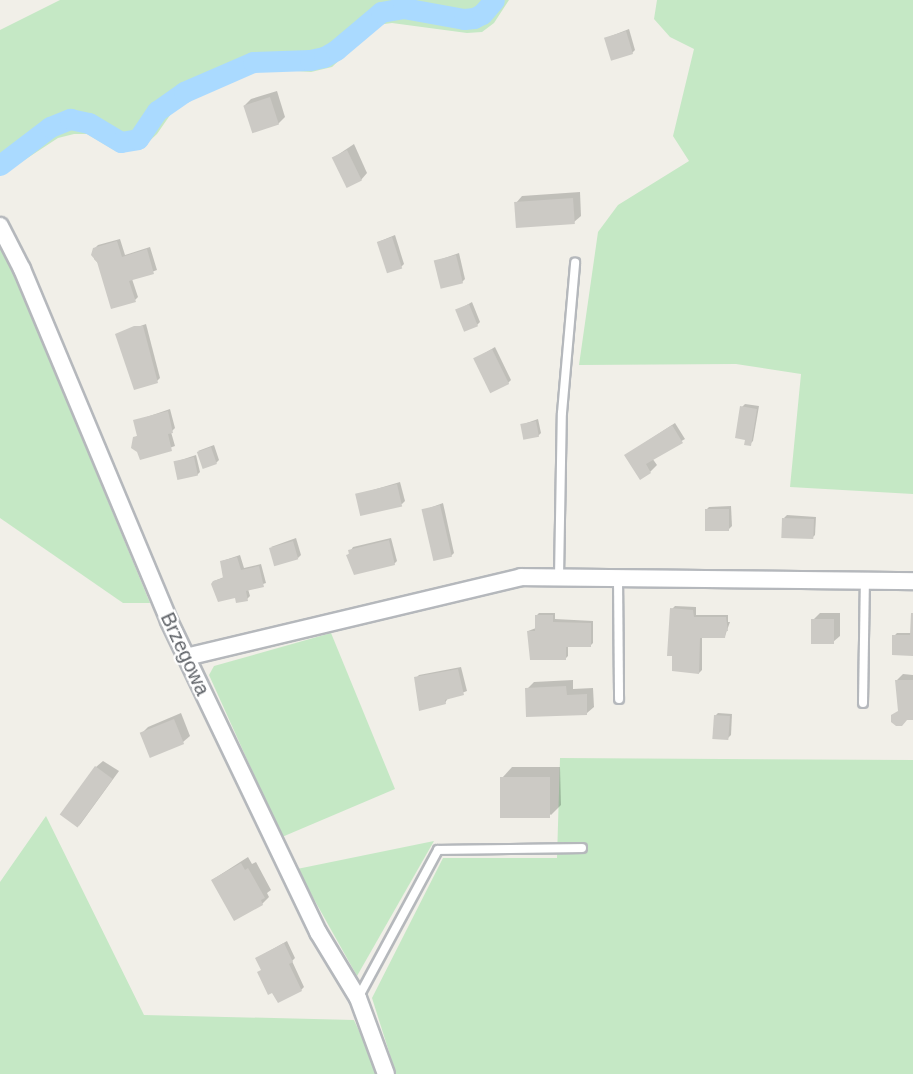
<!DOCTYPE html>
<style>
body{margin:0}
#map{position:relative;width:913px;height:1074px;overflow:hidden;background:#f1efe8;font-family:Helvetica,sans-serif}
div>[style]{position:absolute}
.green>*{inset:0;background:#c5e8c5}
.shadow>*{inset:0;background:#0003}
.canal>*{height:21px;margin:-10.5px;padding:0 10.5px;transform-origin:10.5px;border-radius:10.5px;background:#aadaff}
.building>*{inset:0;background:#cccac5;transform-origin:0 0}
.roads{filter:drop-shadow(2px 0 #b5b8bc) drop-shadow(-2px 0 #b5b8bc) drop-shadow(0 2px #b5b8bc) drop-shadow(0 -2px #b5b8bc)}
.service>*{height:8px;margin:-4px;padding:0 4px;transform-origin:4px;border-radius:4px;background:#fff}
.minor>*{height:16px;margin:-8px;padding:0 8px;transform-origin:8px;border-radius:8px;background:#fff}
span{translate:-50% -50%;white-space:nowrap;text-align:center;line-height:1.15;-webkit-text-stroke:4.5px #fff;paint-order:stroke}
.street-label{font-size:20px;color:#5f6368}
</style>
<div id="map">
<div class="green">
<div style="clip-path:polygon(60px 0,509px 0,494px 23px,482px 32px,467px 33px,392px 23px,377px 25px,332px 67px,311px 72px,269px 69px,241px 74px,203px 91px,175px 108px,157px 134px,143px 147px,129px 151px,114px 150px,87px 134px,74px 134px,58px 138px,0 176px,0 30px)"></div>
<div style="clip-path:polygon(657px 0,913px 0,913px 494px,790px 487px,801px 374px,736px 364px,579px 365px,598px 232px,618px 205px,689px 161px,673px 136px,694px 49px,670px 37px,654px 19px)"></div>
<div style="clip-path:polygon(0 246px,14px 273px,150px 603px,123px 603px,0 518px)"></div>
<div style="clip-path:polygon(331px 633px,395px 789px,282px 837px,209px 675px,214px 666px)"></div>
<div style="clip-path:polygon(560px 758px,913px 760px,913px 1074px,396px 1074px,372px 998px,443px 858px,557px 858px)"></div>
<div style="clip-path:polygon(46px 816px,144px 1015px,354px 1020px,379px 1074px,0 1074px,0 882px)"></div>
<div style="clip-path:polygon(434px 841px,357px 976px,297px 869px)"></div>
</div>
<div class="shadow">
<div style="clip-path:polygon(629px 29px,635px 50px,632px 53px,606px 38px)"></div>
<div style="clip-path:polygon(277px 91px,285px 117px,278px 124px,244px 106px,251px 99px)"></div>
<div style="clip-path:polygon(354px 144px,367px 173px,361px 180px,333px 158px)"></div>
<div style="clip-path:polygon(580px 192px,581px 216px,574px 222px,516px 203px,522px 196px)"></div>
<div style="clip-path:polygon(395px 235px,404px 264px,401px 267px,378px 242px)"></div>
<div style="clip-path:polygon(120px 239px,125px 255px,150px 247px,157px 270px,132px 279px,138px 297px,135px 300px,94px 259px,94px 249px,98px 245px)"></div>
<div style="clip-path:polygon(459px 253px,465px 279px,462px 282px,436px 261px)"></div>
<div style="clip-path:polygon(472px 302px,480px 322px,477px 325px,456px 311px)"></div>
<div style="clip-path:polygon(146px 324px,160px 378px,157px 381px,117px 334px)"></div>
<div style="clip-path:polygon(495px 347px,511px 380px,508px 383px,475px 359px)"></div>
<div style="clip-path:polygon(745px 404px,759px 406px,753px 441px,750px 444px,742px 407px)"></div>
<div style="clip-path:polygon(170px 409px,175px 428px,171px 432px,175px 446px,141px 458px,135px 438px,139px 434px,135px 421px)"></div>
<div style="clip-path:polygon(538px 419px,541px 433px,538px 436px,521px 425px)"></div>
<div style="clip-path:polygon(675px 423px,685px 439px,652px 458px,657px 465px,650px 472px,626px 455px)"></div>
<div style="clip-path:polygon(214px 445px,219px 460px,216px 463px,198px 451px)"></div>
<div style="clip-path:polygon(196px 455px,200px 472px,197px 475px,175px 462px)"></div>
<div style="clip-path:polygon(400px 482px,405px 501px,402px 504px,356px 495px)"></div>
<div style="clip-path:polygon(443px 503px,454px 553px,451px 556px,424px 510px)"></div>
<div style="clip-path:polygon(731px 506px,732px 526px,729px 529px,706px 510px,709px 507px)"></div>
<div style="clip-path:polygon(787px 515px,816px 517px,815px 535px,812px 538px,784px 518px)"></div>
<div style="clip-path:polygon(296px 538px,301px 555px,298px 558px,271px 547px)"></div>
<div style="clip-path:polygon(391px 538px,397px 561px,394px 564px,348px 555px,353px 547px)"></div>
<div style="clip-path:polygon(240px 555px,244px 568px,261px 564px,266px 583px,248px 589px,250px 596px,247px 599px,236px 596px,214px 581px,224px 577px,222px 561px)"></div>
<div style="clip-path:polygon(675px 606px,696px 607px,696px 615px,728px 615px,728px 622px,730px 622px,725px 636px,702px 636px,702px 670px,699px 673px,672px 609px)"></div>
<div style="clip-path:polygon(539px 613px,555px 613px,555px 619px,593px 621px,593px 643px,590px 646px,568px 646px,568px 656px,565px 659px,528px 631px,536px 628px,536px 616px)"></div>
<div style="clip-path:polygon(820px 613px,840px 613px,840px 636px,833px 642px,813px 620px)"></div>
<div style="clip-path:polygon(913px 613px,913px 654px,894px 636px,897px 633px,912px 633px)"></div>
<div style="clip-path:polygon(461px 667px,467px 691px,448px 698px,445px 703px,420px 709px,416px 678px,419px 675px)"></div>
<div style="clip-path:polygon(903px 674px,913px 675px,913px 718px,900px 709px,896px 681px)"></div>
<div style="clip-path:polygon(573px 680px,573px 689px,593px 688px,594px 707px,587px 713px,527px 689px,534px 682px)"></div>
<div style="clip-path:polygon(181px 713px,190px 736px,183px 742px,141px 734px,148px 727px)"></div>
<div style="clip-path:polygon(718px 713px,732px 714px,731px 735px,728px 738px,715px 716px)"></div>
<div style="clip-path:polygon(103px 761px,119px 771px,79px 826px,96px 767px)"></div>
<div style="clip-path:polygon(512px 767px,560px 767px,561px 805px,551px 815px,502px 778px)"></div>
<div style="clip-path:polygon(248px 857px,252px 864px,256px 862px,271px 890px,267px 893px,269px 897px,262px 904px,212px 880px)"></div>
<div style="clip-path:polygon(287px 941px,295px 958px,292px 961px,304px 987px,301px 990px,262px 969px,257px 958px)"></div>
</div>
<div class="canal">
<div style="left:0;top:165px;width:63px;rotate:-37.2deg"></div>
<div style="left:50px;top:127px;width:22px;rotate:-22deg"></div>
<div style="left:70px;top:119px;width:19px;rotate:12deg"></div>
<div style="left:89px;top:123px;width:37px;rotate:31deg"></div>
<div style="left:121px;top:142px;width:17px;rotate:-10deg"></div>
<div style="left:138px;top:139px;width:34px;rotate:-56deg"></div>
<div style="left:157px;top:111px;width:33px;rotate:-35deg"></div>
<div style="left:184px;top:92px;width:75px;rotate:-23.5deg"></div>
<div style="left:253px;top:62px;width:57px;rotate:-2deg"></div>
<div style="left:310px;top:60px;width:14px;rotate:-12deg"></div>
<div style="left:324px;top:57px;width:14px;rotate:-30deg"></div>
<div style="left:336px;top:50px;width:59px;rotate:-40.2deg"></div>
<div style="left:381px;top:12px;width:22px;rotate:-10deg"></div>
<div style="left:403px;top:8px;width:62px;rotate:10.2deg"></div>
<div style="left:464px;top:19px;width:10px;rotate:-6deg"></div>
<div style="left:474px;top:18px;width:9px;rotate:-27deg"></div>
<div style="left:482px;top:14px;width:18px;rotate:-49deg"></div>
</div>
<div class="building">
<div style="left:626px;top:31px;width:24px;height:23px;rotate:73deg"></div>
<div style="left:270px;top:97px;width:29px;height:28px;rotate:72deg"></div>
<div style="left:347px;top:150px;width:34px;height:17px;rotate:64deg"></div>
<div style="left:573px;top:198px;width:26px;height:59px;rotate:86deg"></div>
<div style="left:392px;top:237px;width:33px;height:16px;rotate:72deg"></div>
<div style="clip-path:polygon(117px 241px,122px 257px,147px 249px,154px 274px,129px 281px,136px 302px,111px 309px,97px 262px,91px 255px,93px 248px)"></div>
<div style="left:456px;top:255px;width:29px;height:23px;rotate:76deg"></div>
<div style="left:469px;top:304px;width:24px;height:15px;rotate:68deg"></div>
<div style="clip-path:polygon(134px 326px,143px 326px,158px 383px,134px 390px,115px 334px)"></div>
<div style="left:492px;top:349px;width:39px;height:21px;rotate:64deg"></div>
<div style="clip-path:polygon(740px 406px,757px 409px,751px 446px,744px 445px,745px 440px,735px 438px)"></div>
<div style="clip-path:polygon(168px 411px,173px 433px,168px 434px,172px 451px,140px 460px,137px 452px,131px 448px,133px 437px,137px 436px,133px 420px)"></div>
<div style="left:536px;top:421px;width:16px;height:16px;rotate:79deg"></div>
<div style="clip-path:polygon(672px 425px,683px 443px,646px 464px,651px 473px,640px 480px,624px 455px)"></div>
<div style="left:211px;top:447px;width:18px;height:15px;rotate:71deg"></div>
<div style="left:194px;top:457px;width:19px;height:21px;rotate:78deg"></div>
<div style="left:397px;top:484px;width:23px;height:43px;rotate:77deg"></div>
<div style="left:440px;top:505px;width:53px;height:19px;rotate:77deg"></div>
<div style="left:729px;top:509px;width:22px;height:24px;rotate:90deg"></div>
<div style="left:782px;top:518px;width:32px;height:20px;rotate:2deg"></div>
<div style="clip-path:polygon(389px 540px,395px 565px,354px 575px,346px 555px,349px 554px,348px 550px)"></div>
<div style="left:293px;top:541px;width:19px;height:25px;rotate:74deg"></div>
<div style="clip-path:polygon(237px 557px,241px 570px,259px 566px,264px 587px,246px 591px,248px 601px,236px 603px,235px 598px,218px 602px,211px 584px,213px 581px,223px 578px,220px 561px)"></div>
<div style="clip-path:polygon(670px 608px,693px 610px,694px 617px,726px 617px,728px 631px,726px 631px,725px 638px,700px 638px,699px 674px,672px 671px,672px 656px,667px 656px)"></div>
<div style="clip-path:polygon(911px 613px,913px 613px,913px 656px,892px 655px,892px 635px,910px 635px)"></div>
<div style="clip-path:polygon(535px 615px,553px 615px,553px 622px,591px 623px,591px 647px,566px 647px,566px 660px,530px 660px,527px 631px,535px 631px)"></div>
<div style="left:811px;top:619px;width:23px;height:25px"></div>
<div style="clip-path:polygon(458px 669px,464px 695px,445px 700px,446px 704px,419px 711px,414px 677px)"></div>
<div style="clip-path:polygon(895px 680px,913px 680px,913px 720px,907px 720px,902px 726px,896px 726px,891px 722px,891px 715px,898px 711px)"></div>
<div style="clip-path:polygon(566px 686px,567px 695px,587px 694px,587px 715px,526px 717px,525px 688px)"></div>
<div style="left:714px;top:715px;width:16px;height:24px;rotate:4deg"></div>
<div style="left:174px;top:719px;width:27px;height:37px;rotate:68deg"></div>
<div style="left:95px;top:766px;width:22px;height:60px;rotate:36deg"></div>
<div style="left:500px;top:777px;width:50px;height:41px"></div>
<div style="clip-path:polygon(241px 863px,245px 870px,248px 868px,265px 898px,261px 900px,263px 905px,234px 921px,211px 880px)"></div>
<div style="clip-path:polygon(284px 943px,293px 962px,289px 964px,302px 991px,278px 1003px,272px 993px,268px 995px,257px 972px,261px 970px,255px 958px)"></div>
</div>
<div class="roads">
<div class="service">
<div style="left:559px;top:577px;width:164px;rotate:-89deg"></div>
<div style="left:562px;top:413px;width:151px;rotate:-85deg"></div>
<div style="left:618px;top:578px;width:121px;rotate:89.5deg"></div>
<div style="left:863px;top:703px;width:123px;rotate:-89.1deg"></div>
<div style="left:358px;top:998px;width:168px;rotate:-61.6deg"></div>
<div style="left:438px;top:850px;width:144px;rotate:-0.8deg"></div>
</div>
<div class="minor">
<div style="left:0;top:226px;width:48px;rotate:62.9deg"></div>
<div style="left:22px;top:269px;width:381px;rotate:67.3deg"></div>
<div style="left:169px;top:621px;width:345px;rotate:64.4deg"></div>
<div style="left:318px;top:932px;width:77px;rotate:58.8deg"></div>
<div style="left:358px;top:998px;width:81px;rotate:69.8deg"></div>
<div style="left:186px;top:657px;width:344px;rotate:-13.4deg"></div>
<div style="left:521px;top:577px;width:392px;rotate:0.6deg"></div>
</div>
</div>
<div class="street-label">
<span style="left:185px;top:654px;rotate:65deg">Brzegowa</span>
</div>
</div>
